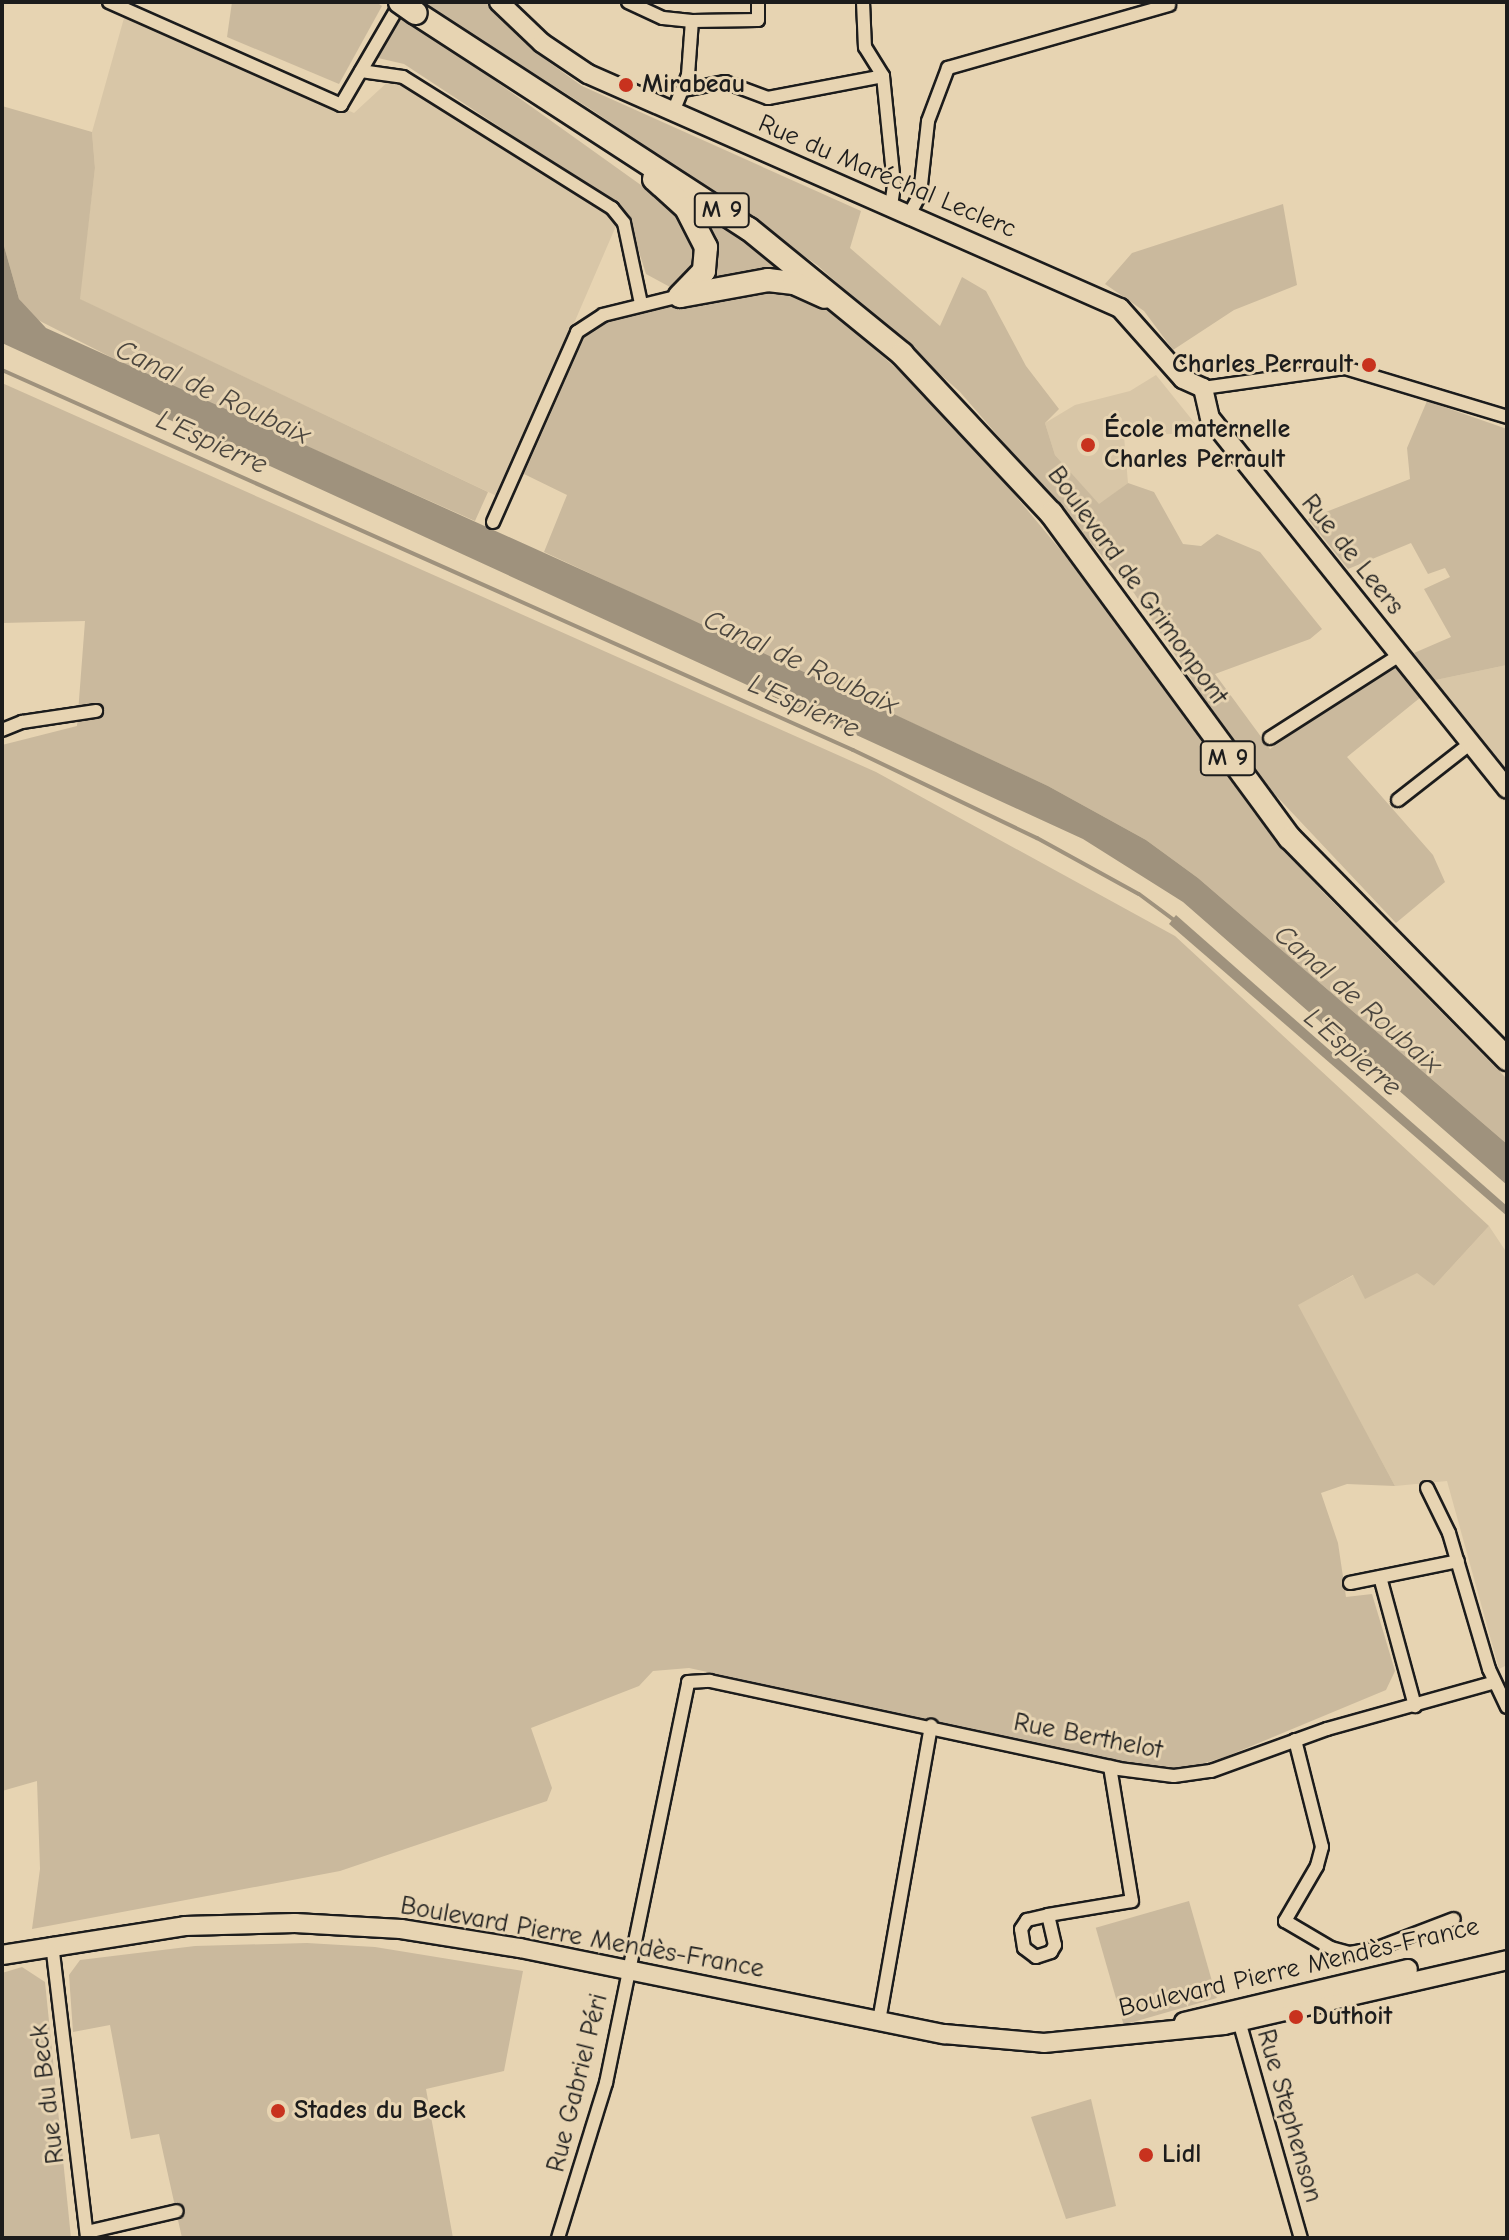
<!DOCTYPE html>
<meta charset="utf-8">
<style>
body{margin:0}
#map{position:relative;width:1509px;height:2240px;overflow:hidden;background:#e7d4b2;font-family:"Comic Neue",sans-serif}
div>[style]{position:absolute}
.built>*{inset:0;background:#d8c6a7}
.green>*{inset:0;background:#cab99d;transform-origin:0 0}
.water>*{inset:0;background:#9f927d}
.stream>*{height:4px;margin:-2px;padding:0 2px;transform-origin:2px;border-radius:2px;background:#9f927d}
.roads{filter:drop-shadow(2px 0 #1c1c1c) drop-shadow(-2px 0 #1c1c1c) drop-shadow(0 2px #1c1c1c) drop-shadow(0 -2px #1c1c1c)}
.street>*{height:12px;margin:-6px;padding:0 6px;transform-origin:6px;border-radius:6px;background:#e7d4b2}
.secondary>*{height:18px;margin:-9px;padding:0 9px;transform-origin:9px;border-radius:9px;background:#e7d4b2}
.highway>*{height:22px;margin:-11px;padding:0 11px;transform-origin:11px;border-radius:11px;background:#e7d4b2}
.bridges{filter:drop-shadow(2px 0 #1c1c1c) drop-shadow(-2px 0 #1c1c1c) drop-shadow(0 2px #1c1c1c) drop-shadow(0 -2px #1c1c1c)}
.highway-bridge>*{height:22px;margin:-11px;padding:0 11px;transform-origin:11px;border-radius:11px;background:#e7d4b2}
.dots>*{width:22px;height:22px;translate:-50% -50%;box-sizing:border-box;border:4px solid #e7d4b2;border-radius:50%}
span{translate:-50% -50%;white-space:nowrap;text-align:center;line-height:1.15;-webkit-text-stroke:6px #e7d4b2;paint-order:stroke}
.shield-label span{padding:2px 6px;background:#e7d4b2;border:2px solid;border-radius:6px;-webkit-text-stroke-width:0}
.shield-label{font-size:24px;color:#1c1c1c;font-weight:700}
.poi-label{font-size:26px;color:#1c1c1c;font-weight:700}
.left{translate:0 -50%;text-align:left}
.right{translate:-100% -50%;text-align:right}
.street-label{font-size:26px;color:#1c1c1c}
.water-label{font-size:28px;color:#4a453e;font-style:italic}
.frame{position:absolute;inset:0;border:4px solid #1c1c1c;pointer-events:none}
</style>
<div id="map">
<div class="built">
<div style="clip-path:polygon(124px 18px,146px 21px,354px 113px,392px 78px,619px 219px,499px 497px,79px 299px,95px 168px,92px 132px)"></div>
<div style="clip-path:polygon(1156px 375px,1197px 426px,1193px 433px,1124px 436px,1128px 483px,1099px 505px,1055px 455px,1045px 423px,1075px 405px,1130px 391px)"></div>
<div style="clip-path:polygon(1507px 665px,1507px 774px,1431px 681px)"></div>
<div style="clip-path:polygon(1489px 1226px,1507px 1253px,1507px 1665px,1499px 1669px,1447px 1481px,1395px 1486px,1297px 1305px,1354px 1275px,1418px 1273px,1434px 1286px)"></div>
</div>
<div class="green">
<div style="clip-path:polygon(232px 2px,376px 2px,382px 6px,339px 84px,227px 37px)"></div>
<div style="clip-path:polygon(422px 2px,485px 2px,539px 55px,582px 86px,861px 211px,850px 248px,940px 326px,962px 277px,986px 291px,1026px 366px,1059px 409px,1045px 423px,1055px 455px,1099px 504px,1128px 483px,1154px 492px,1183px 544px,1201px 546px,1217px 534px,1260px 552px,1322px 629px,1310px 639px,1215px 674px,1270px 749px,1393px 665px,1421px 697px,1347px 757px,1433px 855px,1445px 882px,1396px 923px,1250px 768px,1134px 593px,960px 392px,817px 265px,595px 112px)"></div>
<div style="clip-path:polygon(403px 15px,680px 213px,699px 258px,686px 283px,670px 287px,646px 274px,632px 230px,618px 205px,404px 64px,378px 58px)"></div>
<div style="clip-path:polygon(2px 106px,92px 132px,95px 168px,80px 299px,488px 492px,475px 521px,148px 376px,32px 317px,19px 299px,2px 239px)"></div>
<div style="clip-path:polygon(694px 202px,779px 261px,786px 273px,749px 272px,711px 284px)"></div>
<div style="clip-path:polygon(1283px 204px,1297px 285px,1234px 310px,1173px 350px,1144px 311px,1105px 284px,1132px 253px)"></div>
<div style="clip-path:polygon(759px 286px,819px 299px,920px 390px,989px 464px,1108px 607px,1254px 813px,1320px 889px,1507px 1079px,1507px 1144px,1198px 878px,1146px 840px,1048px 786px,544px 552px,567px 495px,524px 474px,585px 336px,606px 322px)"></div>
<div style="clip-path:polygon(2px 383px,876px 772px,1175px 936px,1489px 1226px,1434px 1286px,1417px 1273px,1365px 1299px,1353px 1275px,1298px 1305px,1395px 1486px,1347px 1484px,1321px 1493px,1338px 1543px,1346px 1597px,1372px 1594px,1395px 1671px,1386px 1690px,1225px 1757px,1188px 1768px,1157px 1769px,689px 1668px,653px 1671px,639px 1686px,531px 1728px,552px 1788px,547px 1801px,340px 1871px,32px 1929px,40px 1869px,37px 1781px,2px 1791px,2px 745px,77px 726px,85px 621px,2px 623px)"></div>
<div style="clip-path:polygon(1427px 401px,1507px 429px,1507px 665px,1431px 681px,1414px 653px,1451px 637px,1424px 589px,1450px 577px,1445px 568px,1428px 574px,1411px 543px,1348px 569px,1308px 519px,1410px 479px,1407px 448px)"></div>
<div style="left:1189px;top:1901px;width:101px;height:97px;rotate:74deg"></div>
<div style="clip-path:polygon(307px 1943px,375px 1947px,523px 1971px,504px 2071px,426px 2089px,453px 2238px,182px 2238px,159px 2134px,131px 2139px,110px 2025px,73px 2032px,69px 1975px,80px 1960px,195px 1946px)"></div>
<div style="clip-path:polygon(22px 1967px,45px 1982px,71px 2238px,2px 2238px,2px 1973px)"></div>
<div style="clip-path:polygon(1091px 2099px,1116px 2206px,1066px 2219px,1031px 2117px)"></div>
</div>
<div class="water">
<div style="clip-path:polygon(2px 239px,19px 299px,46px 328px,675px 612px,1048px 786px,1146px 840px,1198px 878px,1507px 1144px,1507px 1185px,1183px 902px,1083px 839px,2px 343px)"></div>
<div style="clip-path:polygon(1176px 915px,1507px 1206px,1507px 1216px,1169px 924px)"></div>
</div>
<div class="stream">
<div style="left:2px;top:370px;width:932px;rotate:24.06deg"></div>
<div style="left:853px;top:750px;width:204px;rotate:25.6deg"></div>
<div style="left:1037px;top:838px;width:116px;rotate:28.8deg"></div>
<div style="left:1139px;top:894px;width:44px;rotate:36.6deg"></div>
</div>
<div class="roads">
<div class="street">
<div style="left:109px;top:2px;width:254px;rotate:23.9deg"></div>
<div style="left:341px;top:105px;width:119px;rotate:-59.8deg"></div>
<div style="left:628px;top:2px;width:38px;rotate:25deg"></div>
<div style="left:663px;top:18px;width:29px;rotate:6deg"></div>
<div style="left:692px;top:21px;width:66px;rotate:-0.9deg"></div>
<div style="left:758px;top:20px;width:18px;rotate:-90deg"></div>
<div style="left:863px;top:2px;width:45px;rotate:87.5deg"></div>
<div style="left:865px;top:47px;width:34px;rotate:58deg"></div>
<div style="left:361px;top:71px;width:42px;rotate:8.1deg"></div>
<div style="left:403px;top:77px;width:247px;rotate:32.1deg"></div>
<div style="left:612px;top:208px;width:19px;rotate:51deg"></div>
<div style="left:624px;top:223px;width:83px;rotate:78.1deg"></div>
<div style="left:683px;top:90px;width:43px;rotate:-10.8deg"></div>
<div style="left:725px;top:82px;width:46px;rotate:20.4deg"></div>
<div style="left:768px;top:98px;width:117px;rotate:-10.8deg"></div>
<div style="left:883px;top:76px;width:110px;rotate:84.2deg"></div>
<div style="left:894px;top:185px;width:22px;rotate:98deg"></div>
<div style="left:673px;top:112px;width:40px;rotate:-68deg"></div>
<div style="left:688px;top:75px;width:54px;rotate:-85.8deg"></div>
<div style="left:909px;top:215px;width:24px;rotate:-62deg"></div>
<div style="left:920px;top:194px;width:73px;rotate:-83.7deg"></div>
<div style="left:928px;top:121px;width:57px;rotate:-69.3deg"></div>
<div style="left:948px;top:68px;width:230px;rotate:-15.9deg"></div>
<div style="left:1203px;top:388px;width:143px;rotate:-8deg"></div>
<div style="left:1345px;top:368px;width:169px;rotate:16.8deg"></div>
<div style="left:493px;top:522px;width:208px;rotate:-66.1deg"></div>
<div style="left:577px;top:332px;width:31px;rotate:-33deg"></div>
<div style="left:603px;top:315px;width:79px;rotate:-13.9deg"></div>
<div style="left:2px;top:730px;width:22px;rotate:-22deg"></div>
<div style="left:22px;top:722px;width:75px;rotate:-8.5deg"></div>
<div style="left:1270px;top:738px;width:154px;rotate:-32.6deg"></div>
<div style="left:1398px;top:800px;width:93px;rotate:-38deg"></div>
<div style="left:1427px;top:1488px;width:50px;rotate:63.9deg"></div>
<div style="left:1449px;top:1533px;width:142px;rotate:73.6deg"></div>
<div style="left:1489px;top:1669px;width:42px;rotate:64.7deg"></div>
<div style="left:1380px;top:1577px;width:134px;rotate:74.8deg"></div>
<div style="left:1350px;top:1583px;width:110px;rotate:-11.5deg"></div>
<div style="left:1295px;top:1740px;width:110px;rotate:75.8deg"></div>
<div style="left:1322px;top:1847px;width:20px;rotate:105deg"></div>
<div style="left:1317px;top:1866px;width:64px;rotate:120.2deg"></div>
<div style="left:1285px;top:1921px;width:53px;rotate:30.4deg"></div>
<div style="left:1331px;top:1948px;width:20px;rotate:15deg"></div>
<div style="left:1350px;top:1953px;width:28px;rotate:-10deg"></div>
<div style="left:1378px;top:1948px;width:81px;rotate:-20.9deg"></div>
<div style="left:1048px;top:1915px;width:31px;rotate:77deg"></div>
<div style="left:1055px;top:1945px;width:8px;rotate:120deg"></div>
<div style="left:1051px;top:1952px;width:16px;rotate:162deg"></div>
<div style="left:1036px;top:1957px;width:15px;rotate:-143deg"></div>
<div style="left:1024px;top:1948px;width:19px;rotate:-99deg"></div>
<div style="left:1021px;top:1929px;width:11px;rotate:-56deg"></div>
<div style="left:1027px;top:1920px;width:22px;rotate:-13deg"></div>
<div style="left:1048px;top:1915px;width:85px;rotate:-9.5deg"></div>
<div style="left:1132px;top:1901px;width:136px;rotate:-99.3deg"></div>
<div style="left:52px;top:1944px;width:296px;rotate:83.2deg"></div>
<div style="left:1237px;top:2014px;width:233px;rotate:74.1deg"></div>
<div style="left:879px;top:2021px;width:300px;rotate:-80deg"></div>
<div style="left:87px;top:2232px;width:92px;rotate:-13.1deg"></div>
<div style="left:558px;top:2238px;width:162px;rotate:-72.8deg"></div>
<div style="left:606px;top:2083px;width:409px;rotate:-78.4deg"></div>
<div style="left:688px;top:1682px;width:22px;rotate:-3deg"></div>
<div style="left:710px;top:1681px;width:418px;rotate:12.1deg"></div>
<div style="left:1119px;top:1769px;width:55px;rotate:7.3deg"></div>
<div style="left:1174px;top:1776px;width:37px;rotate:-8deg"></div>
<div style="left:1211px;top:1771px;width:123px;rotate:-19.9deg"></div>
<div style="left:1327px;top:1729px;width:174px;rotate:-15.6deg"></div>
</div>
<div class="secondary">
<div style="left:499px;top:2px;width:59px;rotate:43.6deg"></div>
<div style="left:542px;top:43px;width:55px;rotate:34deg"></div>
<div style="left:588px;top:74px;width:581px;rotate:23.74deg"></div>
<div style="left:1120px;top:308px;width:95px;rotate:48.4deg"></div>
<div style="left:1183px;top:379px;width:22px;rotate:24deg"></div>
<div style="left:1203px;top:388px;width:31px;rotate:77deg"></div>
<div style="left:1210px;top:418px;width:475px;rotate:51.3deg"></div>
<div style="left:2px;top:1955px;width:185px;rotate:-9deg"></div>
<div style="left:185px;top:1926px;width:110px;rotate:-1.6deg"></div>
<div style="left:295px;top:1923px;width:106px;rotate:3.2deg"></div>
<div style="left:401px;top:1929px;width:121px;rotate:9.1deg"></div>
<div style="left:520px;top:1948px;width:433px;rotate:11.5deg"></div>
<div style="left:944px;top:2034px;width:100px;rotate:5.1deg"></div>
<div style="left:1044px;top:2043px;width:181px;rotate:-5.7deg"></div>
<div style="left:1224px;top:2025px;width:290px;rotate:-12.9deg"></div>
<div style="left:1184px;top:2022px;width:230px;rotate:-13.3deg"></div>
</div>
<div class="highway">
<div style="left:416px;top:13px;width:397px;rotate:33deg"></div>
<div style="left:749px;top:229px;width:198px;rotate:39.2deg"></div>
<div style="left:902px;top:354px;width:218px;rotate:46.9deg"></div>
<div style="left:1051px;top:513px;width:403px;rotate:53.7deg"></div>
<div style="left:1290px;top:838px;width:310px;rotate:45.5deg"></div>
<div style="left:654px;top:179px;width:43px;rotate:42.2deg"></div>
<div style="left:686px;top:208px;width:44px;rotate:62.9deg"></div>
<div style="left:706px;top:247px;width:24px;rotate:95deg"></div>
<div style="left:704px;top:271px;width:35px;rotate:134deg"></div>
<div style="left:681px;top:296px;width:88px;rotate:-10.4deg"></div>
<div style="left:768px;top:280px;width:26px;rotate:7deg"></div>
<div style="left:794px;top:283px;width:34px;rotate:24deg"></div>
</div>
</div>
<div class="bridges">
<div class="highway-bridge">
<div style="left:400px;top:2px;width:19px;rotate:35deg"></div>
</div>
</div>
<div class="dots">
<div style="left:626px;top:85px;background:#c8321e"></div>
<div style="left:1369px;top:365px;background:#c8321e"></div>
<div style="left:1088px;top:445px;background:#c8321e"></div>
<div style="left:1296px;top:2017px;background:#c8321e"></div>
<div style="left:278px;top:2111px;background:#c8321e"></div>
<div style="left:1146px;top:2155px;background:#c8321e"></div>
</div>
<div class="shield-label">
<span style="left:722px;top:210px">M 9</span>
<span style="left:1228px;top:758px">M 9</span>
</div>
<div class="poi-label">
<span class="left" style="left:642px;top:85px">Mirabeau</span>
<span class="right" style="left:1353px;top:365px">Charles Perrault</span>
<span class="left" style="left:1104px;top:445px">École maternelle<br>Charles Perrault</span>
<span class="left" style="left:1312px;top:2017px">Duthoit</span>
<span class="left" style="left:294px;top:2111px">Stades du Beck</span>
<span class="left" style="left:1162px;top:2155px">Lidl</span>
</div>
<div class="street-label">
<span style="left:887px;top:177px;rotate:23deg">Rue du Maréchal Leclerc</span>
<span style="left:1352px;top:555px;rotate:51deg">Rue de Leers</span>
<span style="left:1137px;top:586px;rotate:54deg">Boulevard de Grimonpont</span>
<span style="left:1088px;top:1737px;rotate:11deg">Rue Berthelot</span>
<span style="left:582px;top:1938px;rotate:10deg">Boulevard Pierre Mendès-France</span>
<span style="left:1299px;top:1968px;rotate:-13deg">Boulevard Pierre Mendès-France</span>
<span style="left:578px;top:2083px;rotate:-76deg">Rue Gabriel Péri</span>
<span style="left:48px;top:2094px;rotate:-97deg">Rue du Beck</span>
<span style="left:1289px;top:2116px;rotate:74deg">Rue Stephenson</span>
</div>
<div class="water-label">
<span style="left:213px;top:392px;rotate:25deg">Canal de Roubaix</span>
<span style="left:212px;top:442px;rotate:24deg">L'Espierre</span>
<span style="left:801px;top:662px;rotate:25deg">Canal de Roubaix</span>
<span style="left:804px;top:706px;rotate:24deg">L'Espierre</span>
<span style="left:1358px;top:999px;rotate:41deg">Canal de Roubaix</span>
<span style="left:1353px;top:1052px;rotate:41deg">L'Espierre</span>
</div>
<div class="frame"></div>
</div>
